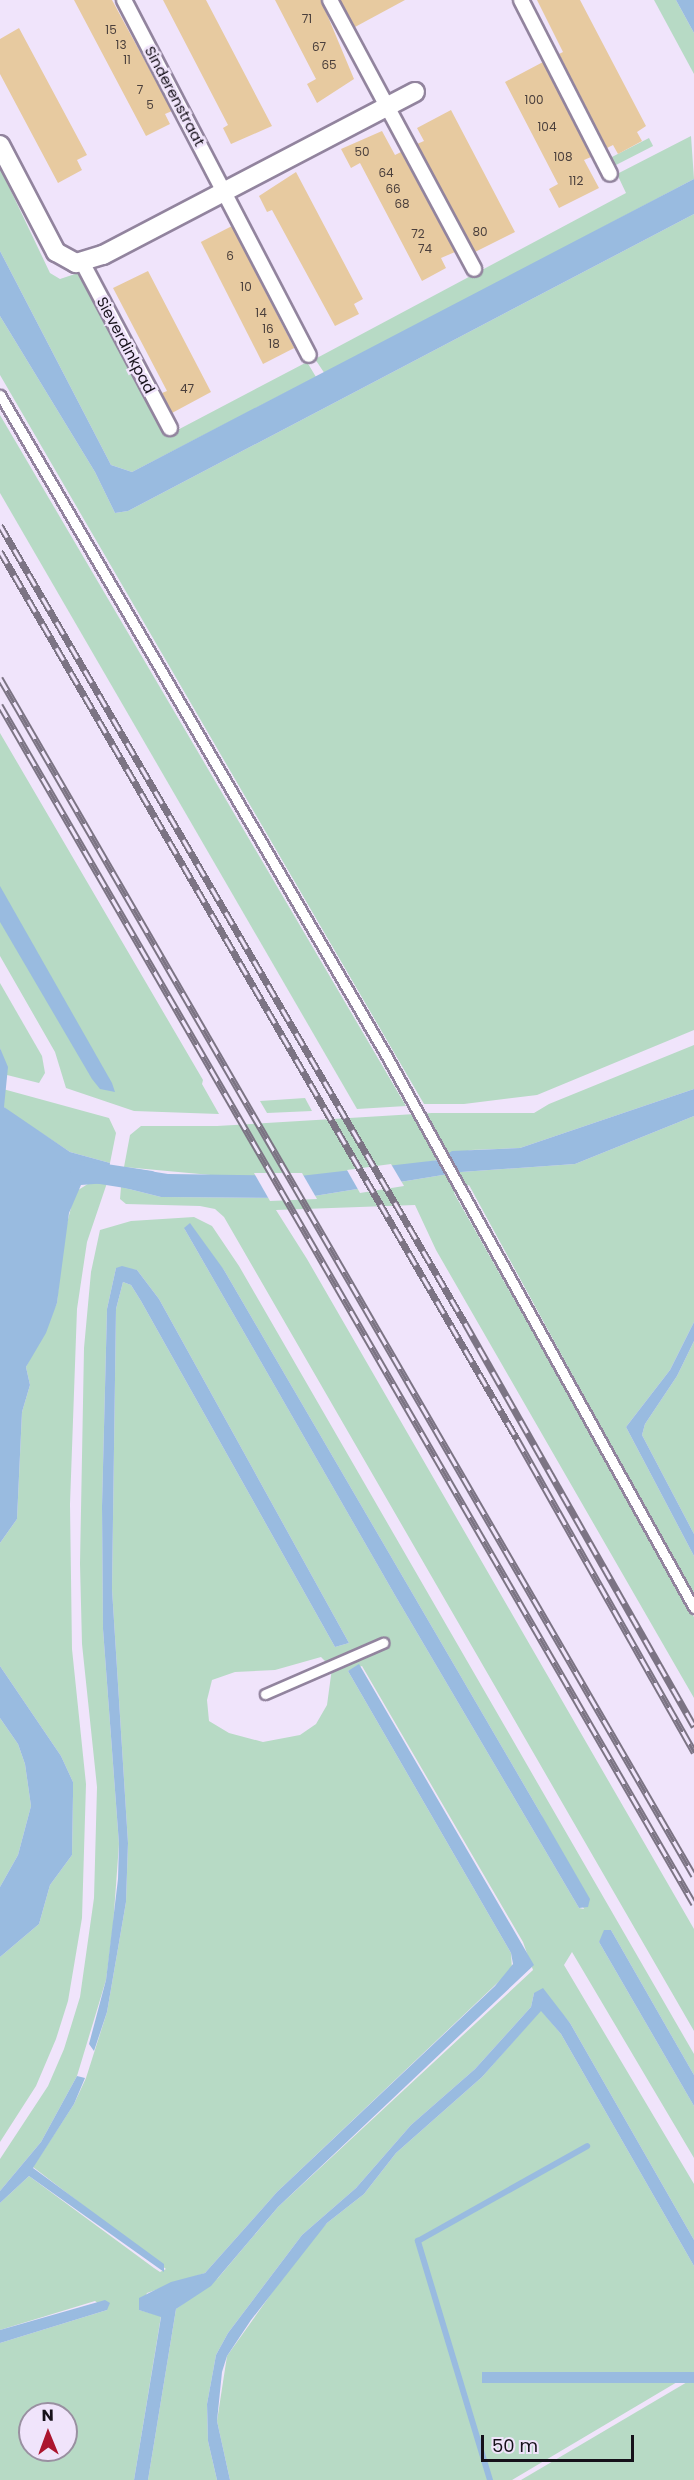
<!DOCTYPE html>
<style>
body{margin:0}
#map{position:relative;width:694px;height:2480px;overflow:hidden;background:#f0e4fb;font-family:Poppins,sans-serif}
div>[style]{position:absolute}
.green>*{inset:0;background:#b7dac5;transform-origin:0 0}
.water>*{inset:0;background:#99bbe0;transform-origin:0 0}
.pier>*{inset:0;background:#f0e4fb}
.stream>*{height:6px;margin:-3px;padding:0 3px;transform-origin:3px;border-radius:3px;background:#99bbe0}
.canal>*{height:21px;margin:-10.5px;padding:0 10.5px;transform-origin:10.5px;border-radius:10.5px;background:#99bbe0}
.building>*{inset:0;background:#e7caa0;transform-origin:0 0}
.roads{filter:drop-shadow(2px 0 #92849e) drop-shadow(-2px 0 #92849e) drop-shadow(0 2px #92849e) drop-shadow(0 -2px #92849e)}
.service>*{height:9px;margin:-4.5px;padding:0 4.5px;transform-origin:4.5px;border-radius:4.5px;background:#fff}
.pedestrian>*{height:14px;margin:-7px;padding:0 7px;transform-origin:7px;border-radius:7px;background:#fff}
.minor>*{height:18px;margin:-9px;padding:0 9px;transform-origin:9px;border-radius:9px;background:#fff}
.rail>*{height:7px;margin-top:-3.5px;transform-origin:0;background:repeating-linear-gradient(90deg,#f0e4fb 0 14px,#7c7484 0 28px);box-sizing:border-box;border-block:2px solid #7c7484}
span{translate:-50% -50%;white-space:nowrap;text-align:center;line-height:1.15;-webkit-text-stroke:5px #f0e4fb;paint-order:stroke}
.number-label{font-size:12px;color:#4a3f3c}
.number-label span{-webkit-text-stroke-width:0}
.street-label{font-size:15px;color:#16111a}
.north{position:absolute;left:18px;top:2402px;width:60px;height:60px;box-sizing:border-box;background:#f0e4fb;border:2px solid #9990a1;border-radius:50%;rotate:359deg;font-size:16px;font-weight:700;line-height:24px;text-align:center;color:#16111a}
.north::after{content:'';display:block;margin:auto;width:21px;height:27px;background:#ab152e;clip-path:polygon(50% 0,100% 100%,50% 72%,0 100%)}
.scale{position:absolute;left:481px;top:2435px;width:153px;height:27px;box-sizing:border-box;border:3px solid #16111a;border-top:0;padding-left:8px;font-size:18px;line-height:21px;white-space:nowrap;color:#16111a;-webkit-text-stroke:4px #f0e4fb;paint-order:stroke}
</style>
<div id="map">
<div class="green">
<div style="clip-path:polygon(654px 0,676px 0,694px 33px,694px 74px)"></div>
<div style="clip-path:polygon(691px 136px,694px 179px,325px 374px,315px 359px,626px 193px,617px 174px)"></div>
<div style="left:649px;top:138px;width:9px;height:46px;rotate:63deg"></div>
<div style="clip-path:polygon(0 168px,50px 273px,60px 279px,81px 272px,168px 435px,307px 362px,316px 377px,132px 472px,111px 465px,0 251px)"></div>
<div style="clip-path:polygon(694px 214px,694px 1030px,537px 1095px,464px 1104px,424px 1104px,0 375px,0 316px,95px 472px,115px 513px,128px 511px)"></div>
<div style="clip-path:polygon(0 415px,406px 1106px,357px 1109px,0 493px)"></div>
<div style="clip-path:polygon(0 733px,203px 1080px,202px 1084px,219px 1114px,134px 1111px,66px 1088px,55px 1052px,0 956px)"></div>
<div style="clip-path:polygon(0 983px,42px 1056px,45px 1073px,39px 1083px,7px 1075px,0 1048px)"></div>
<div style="clip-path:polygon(694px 1045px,694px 1089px,520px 1148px,471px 1150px,439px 1160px,337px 1177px,254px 1179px,124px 1167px,130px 1135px,141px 1126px,217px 1126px,432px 1113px,534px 1113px,549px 1104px)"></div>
<div style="clip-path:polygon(3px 1089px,109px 1118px,116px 1133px,110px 1163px,70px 1152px,8px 1111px,4px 1107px)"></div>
<div style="clip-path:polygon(305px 1098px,312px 1111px,267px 1113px,260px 1101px)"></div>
<div style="clip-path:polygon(694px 1116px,694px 1322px,670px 1370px,626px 1427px,694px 1556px,694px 1598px,469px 1185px,454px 1193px,694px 1617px,694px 1698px,436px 1250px,415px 1205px,276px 1210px,307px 1259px,694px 1929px,694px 2031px,224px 1217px,215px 1209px,200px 1206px,126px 1204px,120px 1199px,121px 1187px,161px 1197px,302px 1198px,461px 1172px,575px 1164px)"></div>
<div style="clip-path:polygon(91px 1182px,107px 1183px,87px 1242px,77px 1309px,70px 1504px,72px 1649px,86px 1784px,82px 1918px,68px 2001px,56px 2039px,36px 2086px,0 2142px,0 1957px,39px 1924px,50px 1885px,72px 1855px,73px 1795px,73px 1782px,61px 1756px,0 1666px,0 1543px,17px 1519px,22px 1412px,30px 1385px,26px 1367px,57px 1303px,63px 1239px,75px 1192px)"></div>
<div style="clip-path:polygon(evenodd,194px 1217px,212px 1226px,239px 1266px,694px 2054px,694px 2075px,611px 1930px,599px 1942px,694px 2106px,694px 2158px,572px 1952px,564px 1965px,694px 2184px,694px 2240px,570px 2023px,559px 2010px,534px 1993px,531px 2007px,475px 2069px,411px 2125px,356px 2188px,302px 2235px,228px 2333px,216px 2355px,207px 2404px,208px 2441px,217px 2480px,148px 2480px,176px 2309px,218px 2278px,278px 2207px,533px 1970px,523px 1942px,362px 1666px,348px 1671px,511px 1953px,512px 1969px,277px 2192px,205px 2273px,147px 2293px,139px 2310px,161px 2316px,134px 2480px,0 2480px,0 2343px,107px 2310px,95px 2301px,0 2330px,0 2203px,29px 2176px,154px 2268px,160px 2272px,166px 2269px,33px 2167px,74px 2104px,86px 2078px,107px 2012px,126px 1902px,128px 1843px,112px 1589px,116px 1309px,123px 1282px,131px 1285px,141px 1301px,335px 1647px,349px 1643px,159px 1299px,137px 1270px,116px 1268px,107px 1309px,102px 1506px,103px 1629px,119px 1844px,113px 1926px,106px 1980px,77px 2076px,41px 2142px,0 2191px,0 2159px,48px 2086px,64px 2049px,80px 1997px,94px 1898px,97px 1787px,82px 1644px,80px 1564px,84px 1348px,91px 1272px,100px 1230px,131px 1221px,194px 1217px,184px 1228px,224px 1270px,541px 1814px,584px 1909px,579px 1908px,396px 1597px,184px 1228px,194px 1217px,321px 1657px,332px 1668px,327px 1705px,316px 1724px,300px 1735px,263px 1742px,229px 1733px,209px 1721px,207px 1700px,212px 1680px,235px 1672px,275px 1670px,321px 1657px,194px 1217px,30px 2414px,66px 2414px,66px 2450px,30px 2450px,30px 2414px)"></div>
<div style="clip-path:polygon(694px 1341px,694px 1534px,642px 1435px,645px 1424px,677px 1376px)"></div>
<div style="clip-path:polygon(0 1718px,18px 1744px,25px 1764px,31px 1806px,18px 1855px,0 1887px)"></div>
<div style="clip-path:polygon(541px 2010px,561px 2034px,694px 2266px,694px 2372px,512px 2480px,230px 2480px,217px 2421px,227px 2356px,303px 2249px,327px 2223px,364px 2194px,396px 2153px,482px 2077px)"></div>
<div style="clip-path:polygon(694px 2378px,694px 2480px,521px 2480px)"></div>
</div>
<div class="water">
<div style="clip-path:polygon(676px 0,694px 0,694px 33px)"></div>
<div style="clip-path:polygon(694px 179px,694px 214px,128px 511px,115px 513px,95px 472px,0 316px,0 251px,111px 465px,132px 472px)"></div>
<div style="clip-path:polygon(0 886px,112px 1083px,115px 1092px,100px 1089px,92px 1079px,0 922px)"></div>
<div style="clip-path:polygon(0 1048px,8px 1067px,4px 1107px,70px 1152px,110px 1163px,107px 1183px,81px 1185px,69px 1213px,57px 1303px,46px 1333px,26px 1367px,30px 1385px,22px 1412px,17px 1519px,0 1543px)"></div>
<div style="clip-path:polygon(694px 1089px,694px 1116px,575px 1164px,461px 1172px,302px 1198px,161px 1197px,121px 1187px,124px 1167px,168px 1174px,300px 1176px,439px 1160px,452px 1151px,520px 1148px)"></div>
<div style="clip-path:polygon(190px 1223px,224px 1270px,541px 1814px,590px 1899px,588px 1907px,579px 1908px,396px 1597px,184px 1228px)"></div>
<div style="clip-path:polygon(122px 1266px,137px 1270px,159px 1299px,349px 1643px,335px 1647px,141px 1301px,131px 1285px,123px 1282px,116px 1309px,112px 1589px,128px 1843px,126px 1902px,107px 2012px,94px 2051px,89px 2044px,106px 1980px,118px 1879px,119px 1844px,103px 1629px,102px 1506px,107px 1309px,116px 1268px)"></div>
<div style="clip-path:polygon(694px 1322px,694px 1341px,677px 1376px,645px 1424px,642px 1435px,694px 1534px,694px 1556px,626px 1427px,670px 1370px)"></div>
<div style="clip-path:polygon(359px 1664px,534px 1965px,278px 2207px,211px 2286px,176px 2309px,148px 2480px,134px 2480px,161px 2317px,139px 2310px,139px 2298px,171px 2282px,205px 2273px,277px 2192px,495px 1986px,513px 1964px,511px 1953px,348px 1671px)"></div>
<div style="clip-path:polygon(0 1666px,61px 1756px,73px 1782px,73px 1795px,72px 1855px,50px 1885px,39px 1924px,0 1957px,0 1887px,18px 1855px,31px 1806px,25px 1764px,18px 1744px,0 1718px)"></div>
<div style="clip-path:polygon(604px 1930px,611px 1930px,694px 2075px,694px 2106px,599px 1942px)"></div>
<div style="clip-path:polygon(543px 1988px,570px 2023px,694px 2240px,694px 2266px,561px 2034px,541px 2011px,482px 2077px,396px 2153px,364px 2194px,327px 2223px,251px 2320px,227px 2356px,222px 2372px,217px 2421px,230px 2480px,217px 2480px,208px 2441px,207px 2404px,216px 2355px,228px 2333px,302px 2235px,356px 2188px,411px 2125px,475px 2069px,531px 2007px,534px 1993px)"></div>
<div style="clip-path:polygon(77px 2076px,85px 2078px,74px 2104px,33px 2168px,164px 2264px,164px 2272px,29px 2176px,0 2203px,0 2191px,41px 2142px)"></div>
<div style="clip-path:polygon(105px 2300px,110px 2303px,107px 2310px,0 2343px,0 2330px)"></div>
<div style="left:694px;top:2372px;width:11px;height:212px;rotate:90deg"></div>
</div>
<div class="pier">
<div style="clip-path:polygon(391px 1164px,404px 1186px,360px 1193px,347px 1170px)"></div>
<div style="clip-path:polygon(254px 1173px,302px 1173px,317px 1199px,270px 1201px)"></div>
</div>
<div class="stream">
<div style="left:490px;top:2480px;width:250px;rotate:-106.8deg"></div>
<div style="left:418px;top:2241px;width:194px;rotate:-29.3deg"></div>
</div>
<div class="canal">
<div style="left:80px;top:1170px;width:71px;rotate:8.9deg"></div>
</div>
<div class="building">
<div style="clip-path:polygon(74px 0,112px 0,172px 111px,165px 114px,170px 124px,146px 136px)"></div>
<div style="clip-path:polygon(163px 0,206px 0,272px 126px,231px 144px,223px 128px,228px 125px)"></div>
<div style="clip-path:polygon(275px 0,321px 0,354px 79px,317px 103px,307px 84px,316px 79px)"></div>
<div style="clip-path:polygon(340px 0,405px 0,355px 27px)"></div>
<div style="clip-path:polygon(537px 0,580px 0,646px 126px,637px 132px,642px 141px,618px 154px,613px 145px,607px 148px,559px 54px,563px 52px)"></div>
<div style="clip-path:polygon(19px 28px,87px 155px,77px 160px,82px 170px,58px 183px,0 74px,0 39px)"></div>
<div style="clip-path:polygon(543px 62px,591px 157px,584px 160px,599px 188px,559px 208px,549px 189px,558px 184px,505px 82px)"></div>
<div style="clip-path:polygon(451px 110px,515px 232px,475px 252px,417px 144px,424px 141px,417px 128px)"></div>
<div style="clip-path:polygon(382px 131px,395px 155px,401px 152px,455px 252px,441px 258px,446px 268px,422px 281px,360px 163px,351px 168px,341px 149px)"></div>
<div style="clip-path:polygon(296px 172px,363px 299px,354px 304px,359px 314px,335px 326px,272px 210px,267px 212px,259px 196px)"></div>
<div style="left:232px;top:226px;width:137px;height:35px;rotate:63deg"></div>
<div style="clip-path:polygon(148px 271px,211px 392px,172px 413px,162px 393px,167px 391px,113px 288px)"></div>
</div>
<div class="roads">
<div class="service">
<div style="left:0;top:395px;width:765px;rotate:59.68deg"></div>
<div style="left:386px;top:1055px;width:633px;rotate:60.88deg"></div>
<div style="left:265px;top:1694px;width:129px;rotate:-23.4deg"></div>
</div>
<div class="pedestrian">
<div style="left:124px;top:0;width:400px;rotate:62.5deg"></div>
<div style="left:330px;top:0;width:305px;rotate:61.8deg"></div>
<div style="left:521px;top:0;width:195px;rotate:62.9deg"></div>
<div style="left:82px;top:262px;width:188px;rotate:62.1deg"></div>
</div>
<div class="minor">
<div style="left:0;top:145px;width:121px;rotate:62.4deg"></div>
<div style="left:56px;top:252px;width:23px;rotate:29deg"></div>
<div style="left:76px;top:263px;width:28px;rotate:-17deg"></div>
<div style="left:103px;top:255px;width:352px;rotate:-27.6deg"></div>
</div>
</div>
<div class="rail">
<div style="left:0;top:525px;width:924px;rotate:59.77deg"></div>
<div style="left:465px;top:1323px;width:464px;rotate:60.4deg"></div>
<div style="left:0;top:551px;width:1028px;rotate:59.79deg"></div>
<div style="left:517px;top:1439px;width:360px;rotate:60.5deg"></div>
<div style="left:0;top:678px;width:1384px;rotate:59.92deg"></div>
<div style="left:0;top:705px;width:1385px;rotate:59.94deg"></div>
</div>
<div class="number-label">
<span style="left:307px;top:19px">71</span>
<span style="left:111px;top:30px">15</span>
<span style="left:121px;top:45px">13</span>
<span style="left:319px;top:47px">67</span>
<span style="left:127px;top:60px">11</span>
<span style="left:329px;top:65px">65</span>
<span style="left:140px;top:90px">7</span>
<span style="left:534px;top:100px">100</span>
<span style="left:150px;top:105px">5</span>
<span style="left:547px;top:127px">104</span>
<span style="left:362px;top:152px">50</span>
<span style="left:563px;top:157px">108</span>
<span style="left:386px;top:173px">64</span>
<span style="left:576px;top:181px">112</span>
<span style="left:393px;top:189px">66</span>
<span style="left:402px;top:204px">68</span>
<span style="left:480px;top:232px">80</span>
<span style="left:418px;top:234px">72</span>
<span style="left:425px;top:249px">74</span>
<span style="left:230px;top:256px">6</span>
<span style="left:246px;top:287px">10</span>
<span style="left:261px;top:313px">14</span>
<span style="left:268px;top:329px">16</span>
<span style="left:274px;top:344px">18</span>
<span style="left:187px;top:389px">47</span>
</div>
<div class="street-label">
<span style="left:175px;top:96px;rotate:62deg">Sinderenstraat</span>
<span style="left:126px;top:345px;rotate:62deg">Sieverdinkpad</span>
</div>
<div class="north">N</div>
<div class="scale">50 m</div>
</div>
